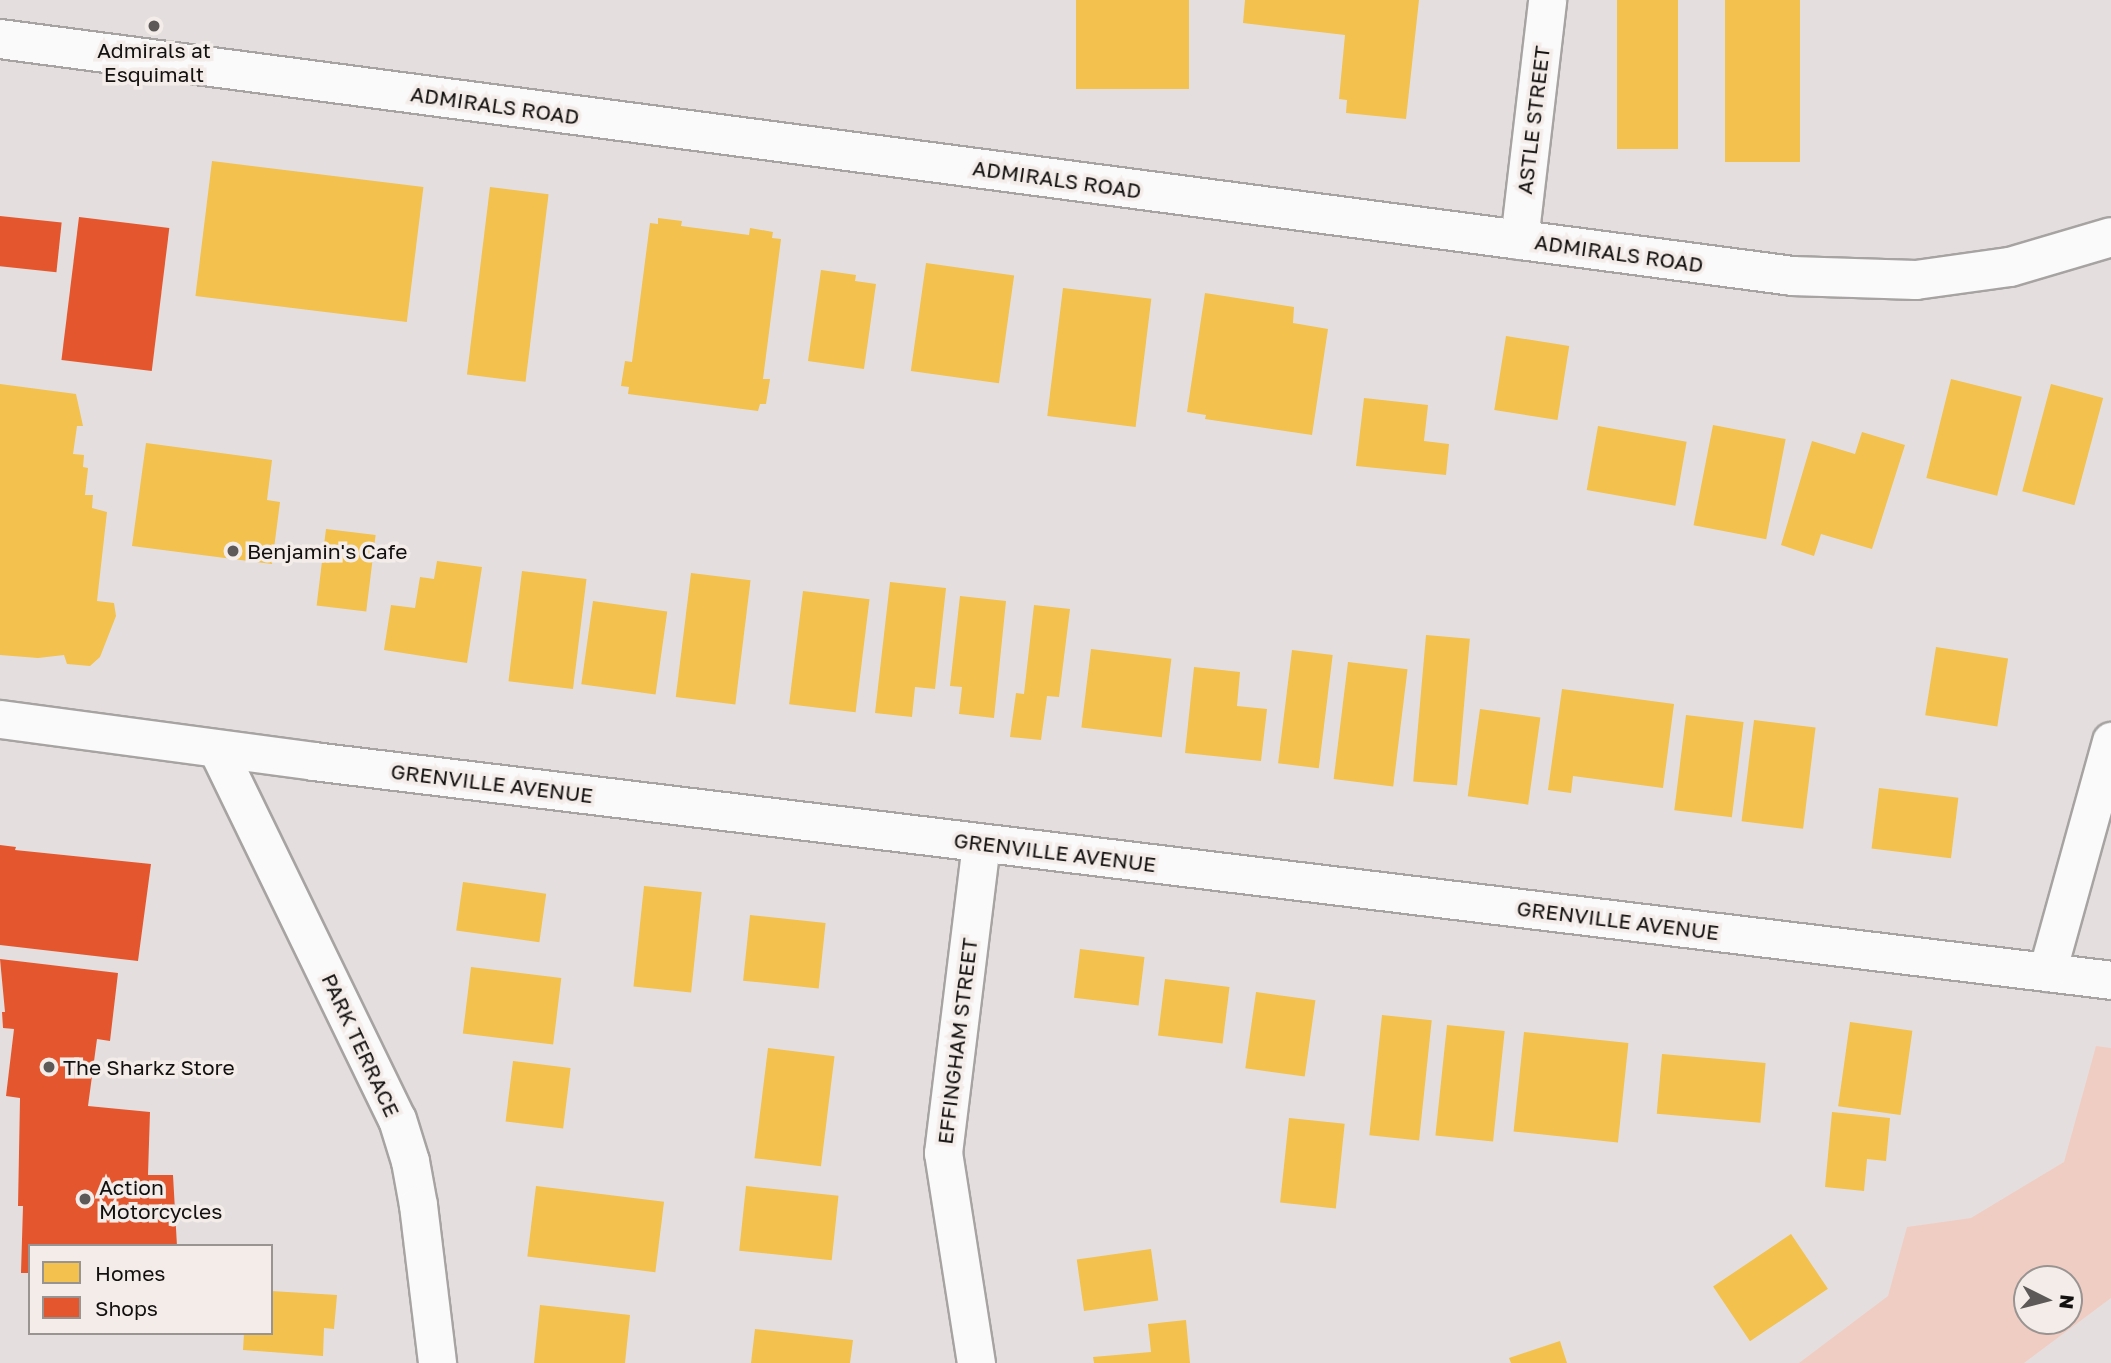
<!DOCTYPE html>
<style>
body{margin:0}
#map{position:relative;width:2111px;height:1363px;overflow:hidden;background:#e4dfde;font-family:"Golos Text",sans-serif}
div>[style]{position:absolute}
.green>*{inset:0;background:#f0cdc3}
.homes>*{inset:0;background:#f2c14e;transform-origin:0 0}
.shops>*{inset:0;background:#e4572e;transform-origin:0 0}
.roads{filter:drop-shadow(2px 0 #a6a3a2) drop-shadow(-2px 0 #a6a3a2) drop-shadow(0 2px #a6a3a2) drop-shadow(0 -2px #a6a3a2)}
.street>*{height:37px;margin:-18.5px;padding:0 18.5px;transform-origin:18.5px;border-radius:18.5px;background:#fbfafa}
.secondary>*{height:38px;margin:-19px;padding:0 19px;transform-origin:19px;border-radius:19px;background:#fbfafa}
.dots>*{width:19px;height:19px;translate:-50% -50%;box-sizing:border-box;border:4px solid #f3ece9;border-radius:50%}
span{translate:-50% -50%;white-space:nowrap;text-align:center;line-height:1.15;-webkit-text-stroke:7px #f3ece9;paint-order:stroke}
.poi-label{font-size:21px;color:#131110}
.left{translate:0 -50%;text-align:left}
.street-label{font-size:21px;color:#131110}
.legend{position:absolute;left:28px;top:1244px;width:245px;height:91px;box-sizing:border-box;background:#f3ece9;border:2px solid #999492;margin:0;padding:9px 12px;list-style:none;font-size:21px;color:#131110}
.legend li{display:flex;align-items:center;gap:14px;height:35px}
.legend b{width:35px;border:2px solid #999492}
.north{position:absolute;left:2013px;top:1265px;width:70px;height:70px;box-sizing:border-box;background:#f3ece9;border:2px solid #999492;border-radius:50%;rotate:96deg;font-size:19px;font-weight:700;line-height:28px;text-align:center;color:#131110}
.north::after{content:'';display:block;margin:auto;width:24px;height:32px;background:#5c5958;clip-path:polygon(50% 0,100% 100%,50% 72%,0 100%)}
</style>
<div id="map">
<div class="green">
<div style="clip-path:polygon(evenodd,2096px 1046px,2111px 1048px,2111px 1298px,2024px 1363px,1799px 1363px,1888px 1296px,1907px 1227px,1971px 1218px,2064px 1162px,2096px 1046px,2027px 1279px,2069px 1279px,2069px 1321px,2027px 1321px,2027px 1279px)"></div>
</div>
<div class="homes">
<div style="left:1076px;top:0;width:113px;height:89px"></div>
<div style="clip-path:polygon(1245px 0,1419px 0,1406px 119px,1346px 113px,1347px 100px,1339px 99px,1345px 35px,1243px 23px)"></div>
<div style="left:1617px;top:0;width:61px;height:149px"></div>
<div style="left:1725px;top:0;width:75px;height:162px"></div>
<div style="left:212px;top:161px;width:213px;height:136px;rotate:7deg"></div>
<div style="left:490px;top:187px;width:59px;height:189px;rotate:7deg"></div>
<div style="clip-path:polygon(658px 218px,682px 221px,681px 226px,749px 235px,750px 228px,773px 232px,772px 238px,781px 239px,763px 379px,770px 379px,766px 404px,760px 404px,758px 411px,628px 394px,629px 387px,621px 386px,625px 361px,632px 362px,650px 223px,658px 224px)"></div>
<div style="left:926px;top:263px;width:89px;height:109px;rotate:8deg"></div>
<div style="clip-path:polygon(821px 270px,856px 275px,855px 281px,876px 284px,864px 369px,808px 361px)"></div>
<div style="left:1063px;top:288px;width:89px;height:129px;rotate:7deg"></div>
<div style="clip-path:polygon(1205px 293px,1294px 307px,1293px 323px,1328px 329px,1312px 435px,1205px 419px,1206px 415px,1187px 412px)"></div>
<div style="left:1506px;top:336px;width:64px;height:75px;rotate:9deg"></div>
<div style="left:1951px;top:379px;width:73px;height:102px;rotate:14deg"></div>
<div style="clip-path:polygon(0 384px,76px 394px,83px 426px,77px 426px,73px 454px,84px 455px,83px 467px,88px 468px,85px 495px,93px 495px,92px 508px,107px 512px,97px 601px,114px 603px,116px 616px,100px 657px,90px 666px,67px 664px,64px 655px,38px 658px,0 655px)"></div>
<div style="left:2051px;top:384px;width:54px;height:111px;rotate:15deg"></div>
<div style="clip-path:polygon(1364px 398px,1428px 405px,1424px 441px,1449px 444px,1446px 475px,1356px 466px)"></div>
<div style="left:1713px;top:425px;width:74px;height:102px;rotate:11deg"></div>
<div style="left:1598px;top:426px;width:90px;height:65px;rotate:10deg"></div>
<div style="clip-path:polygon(1862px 432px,1905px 445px,1872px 549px,1821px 534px,1814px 556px,1781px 545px,1812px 441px,1855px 454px)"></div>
<div style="clip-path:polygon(146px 443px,272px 460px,267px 500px,280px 502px,272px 564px,132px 546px)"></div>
<div style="left:326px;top:529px;width:50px;height:77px;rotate:7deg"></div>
<div style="clip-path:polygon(437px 561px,482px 567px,467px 663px,384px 650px,391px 605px,415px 608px,420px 577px,434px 579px)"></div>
<div style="left:522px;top:571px;width:65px;height:111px;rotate:7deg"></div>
<div style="left:691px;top:573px;width:60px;height:125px;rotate:7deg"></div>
<div style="clip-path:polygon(890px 582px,946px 588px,935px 689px,915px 687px,912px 717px,875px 713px)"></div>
<div style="left:803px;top:591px;width:67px;height:114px;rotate:7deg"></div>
<div style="clip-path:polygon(960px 596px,1006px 601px,994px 718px,959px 714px,962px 687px,950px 686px)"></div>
<div style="left:593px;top:601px;width:75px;height:84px;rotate:8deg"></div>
<div style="clip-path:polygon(1034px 605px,1070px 609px,1059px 697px,1047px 696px,1041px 740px,1010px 737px,1016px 693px,1024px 694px)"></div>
<div style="left:1426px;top:635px;width:44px;height:147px;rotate:5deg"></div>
<div style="left:1936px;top:647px;width:73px;height:69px;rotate:9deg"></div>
<div style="left:1091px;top:649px;width:81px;height:79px;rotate:7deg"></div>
<div style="left:1292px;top:650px;width:41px;height:114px;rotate:7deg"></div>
<div style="left:1348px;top:662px;width:60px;height:118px;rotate:7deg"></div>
<div style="clip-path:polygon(1194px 667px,1240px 672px,1237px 706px,1267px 709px,1261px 761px,1185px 753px)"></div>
<div style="clip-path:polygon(1562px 689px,1674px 704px,1663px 788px,1573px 776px,1571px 793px,1548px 790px)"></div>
<div style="left:1480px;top:709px;width:61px;height:88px;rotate:8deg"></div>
<div style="left:1686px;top:715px;width:58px;height:96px;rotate:7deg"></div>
<div style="left:1754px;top:720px;width:62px;height:102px;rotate:7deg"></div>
<div style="left:1879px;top:788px;width:80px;height:61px;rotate:7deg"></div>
<div style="left:463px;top:882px;width:84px;height:49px;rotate:8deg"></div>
<div style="left:644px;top:886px;width:58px;height:101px;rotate:6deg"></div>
<div style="left:750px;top:915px;width:76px;height:66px;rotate:6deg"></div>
<div style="left:1080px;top:949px;width:65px;height:49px;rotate:7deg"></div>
<div style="left:471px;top:967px;width:91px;height:67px;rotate:7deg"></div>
<div style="left:1165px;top:979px;width:65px;height:57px;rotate:7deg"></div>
<div style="left:1256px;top:992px;width:60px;height:77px;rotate:8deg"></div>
<div style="left:1382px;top:1015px;width:50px;height:121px;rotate:6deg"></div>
<div style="left:1850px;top:1022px;width:63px;height:85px;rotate:8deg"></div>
<div style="left:1447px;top:1025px;width:58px;height:111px;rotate:6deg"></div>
<div style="left:1524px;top:1032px;width:105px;height:100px;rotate:6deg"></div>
<div style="left:768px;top:1048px;width:67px;height:111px;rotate:7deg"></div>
<div style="left:1662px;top:1054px;width:104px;height:60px;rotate:5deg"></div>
<div style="left:513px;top:1061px;width:58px;height:61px;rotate:7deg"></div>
<div style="clip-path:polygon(1832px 1112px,1890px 1118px,1886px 1161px,1867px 1159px,1864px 1191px,1825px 1187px)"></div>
<div style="left:1289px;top:1118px;width:56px;height:85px;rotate:6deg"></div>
<div style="left:536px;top:1186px;width:129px;height:71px;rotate:7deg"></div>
<div style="left:746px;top:1186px;width:93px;height:65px;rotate:6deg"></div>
<div style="left:1791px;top:1234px;width:66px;height:94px;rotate:56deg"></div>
<div style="left:1151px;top:1249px;width:52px;height:75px;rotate:82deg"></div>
<div style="clip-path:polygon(271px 1291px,337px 1295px,334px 1329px,324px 1328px,323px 1356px,243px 1350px,244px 1333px,271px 1333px)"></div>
<div style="clip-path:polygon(540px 1305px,630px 1315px,625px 1363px,534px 1363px)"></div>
<div style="clip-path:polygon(1186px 1320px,1190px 1363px,1094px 1363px,1093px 1357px,1151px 1352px,1148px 1324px)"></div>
<div style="clip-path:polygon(755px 1329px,853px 1340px,850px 1363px,751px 1363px)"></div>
<div style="clip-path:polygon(1560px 1341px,1567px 1363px,1511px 1363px,1509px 1358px)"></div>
</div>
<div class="shops">
<div style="left:0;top:216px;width:62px;height:50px;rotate:6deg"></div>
<div style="left:79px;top:217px;width:91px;height:144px;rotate:7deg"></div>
<div style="clip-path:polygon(0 845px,16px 847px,15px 850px,151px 864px,138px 961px,0 945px)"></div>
<div style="clip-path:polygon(0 959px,118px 973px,110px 1041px,97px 1039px,88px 1106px,150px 1112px,148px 1175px,173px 1175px,177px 1246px,30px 1246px,30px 1273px,21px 1273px,23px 1206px,18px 1206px,20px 1098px,6px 1096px,14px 1029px,3px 1028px,2px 1012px,5px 1012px)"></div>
</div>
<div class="roads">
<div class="street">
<div style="left:1519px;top:240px;width:242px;rotate:-83.3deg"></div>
<div style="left:0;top:719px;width:316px;rotate:7.6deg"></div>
<div style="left:313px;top:761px;width:1811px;rotate:6.94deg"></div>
<div style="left:217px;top:749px;width:411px;rotate:64.1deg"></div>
<div style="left:397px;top:1119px;width:44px;rotate:72.8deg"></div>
<div style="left:410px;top:1161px;width:45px;rotate:79.7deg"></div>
<div style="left:418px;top:1205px;width:159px;rotate:83.1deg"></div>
<div style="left:2047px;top:972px;width:240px;rotate:-74.5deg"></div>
<div style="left:976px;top:1363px;width:213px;rotate:-98.9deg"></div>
<div style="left:943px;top:1153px;width:312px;rotate:-83deg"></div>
</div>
<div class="secondary">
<div style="left:0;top:39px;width:1808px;rotate:7.53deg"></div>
<div style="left:1792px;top:276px;width:124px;rotate:1.8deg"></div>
<div style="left:1916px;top:280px;width:95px;rotate:-7.9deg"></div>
<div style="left:2010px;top:267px;width:105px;rotate:-16.5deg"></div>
</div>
</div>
<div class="dots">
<div style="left:154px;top:26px;background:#5c5958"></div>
<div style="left:233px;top:551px;background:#5c5958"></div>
<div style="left:49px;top:1067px;background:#5c5958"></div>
<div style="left:85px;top:1199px;background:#5c5958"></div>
</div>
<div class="poi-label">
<span style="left:154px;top:62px">Admirals at<br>Esquimalt</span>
<span class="left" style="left:247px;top:551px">Benjamin's Cafe</span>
<span class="left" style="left:63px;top:1067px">The Sharkz Store</span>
<span class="left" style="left:99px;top:1199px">Action<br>Motorcycles</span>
</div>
<div class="street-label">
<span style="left:495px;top:105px;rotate:8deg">ADMIRALS ROAD</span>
<span style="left:1533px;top:120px;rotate:-83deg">ASTLE STREET</span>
<span style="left:1057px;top:179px;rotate:8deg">ADMIRALS ROAD</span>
<span style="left:1619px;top:253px;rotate:8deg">ADMIRALS ROAD</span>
<span style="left:492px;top:783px;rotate:7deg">GRENVILLE AVENUE</span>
<span style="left:1055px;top:852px;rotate:7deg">GRENVILLE AVENUE</span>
<span style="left:1618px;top:920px;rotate:7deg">GRENVILLE AVENUE</span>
<span style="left:957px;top:1041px;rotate:-83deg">EFFINGHAM STREET</span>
<span style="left:361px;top:1045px;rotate:65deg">PARK TERRACE</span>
</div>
<ul class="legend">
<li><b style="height:19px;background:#f2c14e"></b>Homes</li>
<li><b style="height:19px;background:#e4572e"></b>Shops</li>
</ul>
<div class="north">N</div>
</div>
